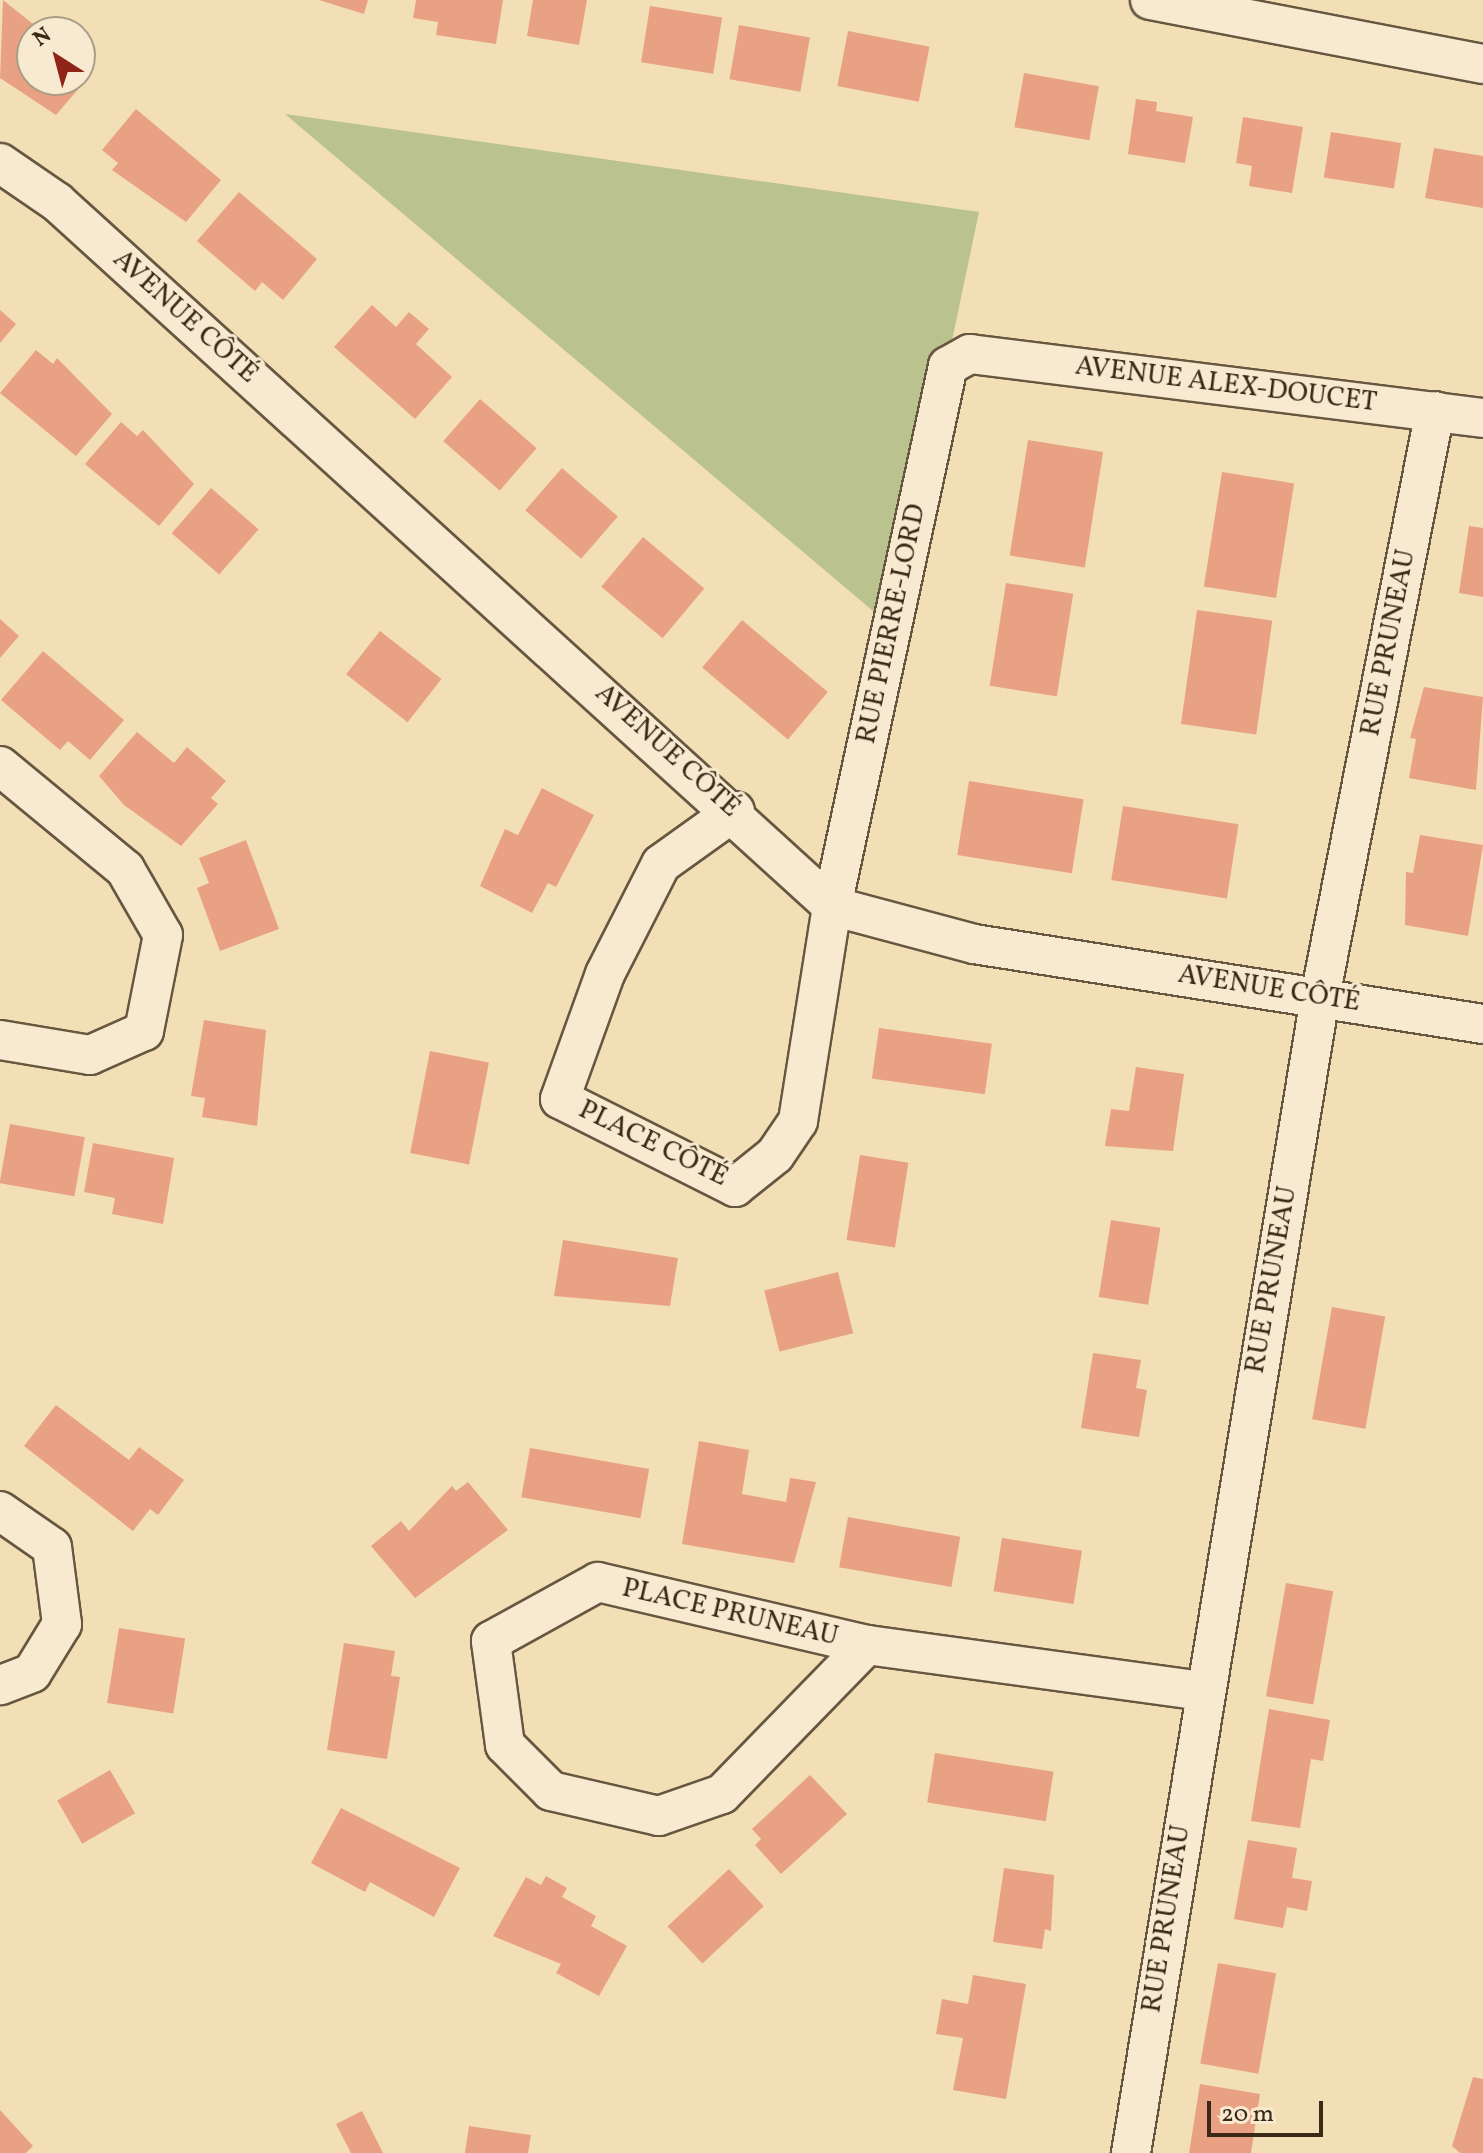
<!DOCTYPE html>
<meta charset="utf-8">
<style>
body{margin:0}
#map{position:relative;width:1483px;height:2153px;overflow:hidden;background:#f2dfb6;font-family:Vollkorn,serif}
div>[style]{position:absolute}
.green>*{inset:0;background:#bac28e}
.building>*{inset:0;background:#e8a283;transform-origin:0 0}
.roads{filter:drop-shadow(2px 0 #675740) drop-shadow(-2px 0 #675740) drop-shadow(0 2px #675740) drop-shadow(0 -2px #675740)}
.minor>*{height:38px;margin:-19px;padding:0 19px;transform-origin:19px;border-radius:19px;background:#f7ead0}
span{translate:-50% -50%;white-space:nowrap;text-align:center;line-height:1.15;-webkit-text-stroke:6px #f7ead0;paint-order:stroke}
.street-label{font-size:28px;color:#392a18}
.north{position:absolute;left:16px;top:16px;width:80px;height:80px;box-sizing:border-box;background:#f7ead0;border:2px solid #ab9d86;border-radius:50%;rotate:324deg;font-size:22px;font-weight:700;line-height:32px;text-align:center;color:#392a18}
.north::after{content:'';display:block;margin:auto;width:28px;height:36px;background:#8f2418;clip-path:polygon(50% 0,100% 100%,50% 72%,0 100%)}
.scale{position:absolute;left:1207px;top:2101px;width:116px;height:36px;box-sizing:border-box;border:4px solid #392a18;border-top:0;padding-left:10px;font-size:24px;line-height:28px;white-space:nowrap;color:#392a18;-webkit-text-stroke:6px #f7ead0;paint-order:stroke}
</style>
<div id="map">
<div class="green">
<div style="clip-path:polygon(285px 114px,979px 212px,892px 627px)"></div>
</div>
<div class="building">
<div style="clip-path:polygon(3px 0,43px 32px,32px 32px,32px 80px,80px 80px,80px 63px,92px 73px,56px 115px,0 78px)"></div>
<div style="clip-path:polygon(319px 0,368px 0,364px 14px)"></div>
<div style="clip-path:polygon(416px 0,503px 0,496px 44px,436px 35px,438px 22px,413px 18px)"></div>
<div style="clip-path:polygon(533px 0,587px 0,579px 45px,527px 36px)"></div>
<div style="left:650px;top:6px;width:73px;height:57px;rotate:9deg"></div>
<div style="left:739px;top:25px;width:72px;height:55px;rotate:10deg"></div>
<div style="left:848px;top:31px;width:83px;height:56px;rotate:11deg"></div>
<div style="left:1024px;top:73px;width:76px;height:55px;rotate:10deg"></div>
<div style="clip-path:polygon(1136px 99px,1157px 102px,1156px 111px,1193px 117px,1185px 163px,1128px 154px)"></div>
<div style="clip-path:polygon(136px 109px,221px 180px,186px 222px,112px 170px,118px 163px,102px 150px)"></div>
<div style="clip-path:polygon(1243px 117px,1303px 127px,1292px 193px,1249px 186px,1252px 166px,1236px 163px)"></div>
<div style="left:1331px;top:132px;width:71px;height:46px;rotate:9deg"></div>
<div style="clip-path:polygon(1434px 148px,1483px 156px,1483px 208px,1425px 198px)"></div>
<div style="clip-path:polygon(239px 192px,317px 259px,283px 300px,262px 282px,255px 291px,197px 241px)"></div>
<div style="clip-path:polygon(372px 305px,396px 327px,409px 312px,429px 329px,416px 344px,452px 377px,415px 419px,334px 347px)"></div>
<div style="clip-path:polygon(0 310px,16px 324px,0 343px)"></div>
<div style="clip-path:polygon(36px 350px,53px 364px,57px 358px,112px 414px,76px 456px,0 393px)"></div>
<div style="left:480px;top:399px;width:75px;height:56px;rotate:41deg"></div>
<div style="clip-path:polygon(121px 422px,137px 436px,143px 430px,194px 484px,159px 526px,85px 464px)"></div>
<div style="left:1028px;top:440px;width:76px;height:117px;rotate:9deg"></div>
<div style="left:562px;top:468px;width:74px;height:56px;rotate:41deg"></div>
<div style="left:1222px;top:472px;width:73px;height:116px;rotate:9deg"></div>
<div style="left:211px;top:488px;width:63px;height:60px;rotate:41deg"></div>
<div style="clip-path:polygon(1469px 526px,1483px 528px,1483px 597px,1459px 593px)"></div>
<div style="left:643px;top:537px;width:80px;height:65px;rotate:40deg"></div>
<div style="left:1006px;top:583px;width:68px;height:104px;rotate:9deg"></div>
<div style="left:1197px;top:610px;width:76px;height:115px;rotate:8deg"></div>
<div style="clip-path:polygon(0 619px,19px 636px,0 658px)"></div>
<div style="left:742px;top:620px;width:112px;height:62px;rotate:40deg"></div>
<div style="left:380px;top:631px;width:78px;height:55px;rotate:38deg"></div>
<div style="clip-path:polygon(43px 651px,124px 720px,90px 760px,68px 741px,60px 750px,1px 700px)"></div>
<div style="clip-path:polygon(1424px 687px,1483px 697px,1476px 790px,1409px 778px,1416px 739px,1410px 738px)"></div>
<div style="clip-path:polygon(137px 732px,174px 763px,187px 747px,226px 781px,211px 798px,218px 804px,181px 846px,124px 805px,99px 776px)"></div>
<div style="left:969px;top:781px;width:116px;height:75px;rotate:9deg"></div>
<div style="clip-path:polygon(542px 788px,594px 815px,556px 887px,548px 883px,532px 913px,480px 886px,505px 829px,518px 835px)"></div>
<div style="left:1123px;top:806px;width:117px;height:75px;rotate:9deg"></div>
<div style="clip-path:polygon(1420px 835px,1483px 845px,1468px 936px,1405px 925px,1406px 872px,1413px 873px)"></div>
<div style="clip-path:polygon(246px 840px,279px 929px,220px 951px,197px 888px,209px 883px,199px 858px)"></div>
<div style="clip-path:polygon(204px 1020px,266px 1030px,257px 1126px,202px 1117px,205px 1098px,191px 1096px)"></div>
<div style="left:879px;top:1028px;width:114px;height:51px;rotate:8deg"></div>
<div style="left:430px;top:1051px;width:60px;height:104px;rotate:11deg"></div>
<div style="clip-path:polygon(1136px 1067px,1184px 1074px,1173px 1151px,1105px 1146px,1111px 1109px,1129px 1111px)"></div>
<div style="left:10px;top:1124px;width:76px;height:60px;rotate:10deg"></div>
<div style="clip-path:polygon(93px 1143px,174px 1158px,163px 1224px,112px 1214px,115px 1198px,84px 1192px)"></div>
<div style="left:860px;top:1155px;width:49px;height:86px;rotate:9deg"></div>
<div style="left:1111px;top:1220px;width:50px;height:78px;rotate:9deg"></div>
<div style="clip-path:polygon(563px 1240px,678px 1258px,670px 1306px,554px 1296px)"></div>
<div style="left:838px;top:1272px;width:63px;height:76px;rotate:76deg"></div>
<div style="left:1332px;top:1307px;width:54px;height:114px;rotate:10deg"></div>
<div style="clip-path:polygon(1093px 1353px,1141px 1360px,1136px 1388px,1147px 1390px,1139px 1437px,1081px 1428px)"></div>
<div style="clip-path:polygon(56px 1405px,129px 1460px,139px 1447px,184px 1480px,158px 1515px,150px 1509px,133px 1531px,24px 1446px)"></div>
<div style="clip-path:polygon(699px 1441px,749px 1450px,742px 1494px,786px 1502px,790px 1478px,816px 1482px,794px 1563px,682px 1544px)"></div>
<div style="left:530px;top:1448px;width:121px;height:50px;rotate:10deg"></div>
<div style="clip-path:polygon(468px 1482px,508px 1530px,415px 1598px,371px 1546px,401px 1521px,409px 1531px,452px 1486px,456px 1491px)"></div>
<div style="left:848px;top:1517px;width:114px;height:51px;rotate:10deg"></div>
<div style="left:1002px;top:1538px;width:81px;height:54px;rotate:9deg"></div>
<div style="left:1286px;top:1583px;width:48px;height:115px;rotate:10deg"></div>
<div style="left:119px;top:1628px;width:67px;height:76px;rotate:9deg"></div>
<div style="clip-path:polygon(344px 1643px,395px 1651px,391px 1676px,400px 1677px,387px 1759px,327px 1750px)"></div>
<div style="clip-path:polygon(1269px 1709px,1330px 1720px,1323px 1761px,1311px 1759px,1300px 1828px,1251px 1821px)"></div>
<div style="left:935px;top:1753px;width:120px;height:50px;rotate:9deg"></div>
<div style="left:110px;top:1770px;width:50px;height:61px;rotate:60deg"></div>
<div style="clip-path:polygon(810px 1775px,847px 1814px,781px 1874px,755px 1845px,761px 1839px,752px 1829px)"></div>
<div style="clip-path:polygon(341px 1808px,460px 1868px,434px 1917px,370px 1882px,365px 1892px,311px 1863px)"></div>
<div style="clip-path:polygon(1248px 1840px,1297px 1848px,1292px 1878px,1312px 1881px,1307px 1911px,1287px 1907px,1283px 1928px,1234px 1919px)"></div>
<div style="clip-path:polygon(1004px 1868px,1054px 1875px,1051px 1931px,1045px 1929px,1042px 1949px,993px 1942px)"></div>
<div style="left:729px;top:1869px;width:51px;height:84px;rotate:47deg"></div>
<div style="clip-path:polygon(546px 1876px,567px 1888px,562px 1897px,596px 1916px,591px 1926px,627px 1946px,599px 1996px,556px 1973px,561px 1964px,493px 1936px,526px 1877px,541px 1885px)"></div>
<div style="left:1218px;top:1963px;width:59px;height:102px;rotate:10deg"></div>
<div style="clip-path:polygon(973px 1975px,1026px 1984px,1006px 2099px,953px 2090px,963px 2038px,936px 2034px,942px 1999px,968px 2004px)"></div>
<div style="clip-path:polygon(1473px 2077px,1483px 2079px,1483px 2153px,1460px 2153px,1452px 2146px)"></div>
<div style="clip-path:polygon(1200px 2084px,1260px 2094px,1251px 2153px,1189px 2153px)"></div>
<div style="clip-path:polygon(0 2110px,33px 2146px,26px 2153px,0 2153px)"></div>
<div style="clip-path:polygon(362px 2111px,383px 2153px,351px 2153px,336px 2124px)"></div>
<div style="clip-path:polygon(469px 2126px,531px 2135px,528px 2153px,465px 2153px)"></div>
</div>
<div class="roads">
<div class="minor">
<div style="left:1150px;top:0;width:339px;rotate:10.9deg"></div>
<div style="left:0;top:163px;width:69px;rotate:34.4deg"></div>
<div style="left:57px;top:202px;width:1047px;rotate:42.25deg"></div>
<div style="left:832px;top:906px;width:147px;rotate:15deg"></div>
<div style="left:974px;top:944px;width:515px;rotate:8.93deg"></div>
<div style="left:0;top:766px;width:162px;rotate:39.5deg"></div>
<div style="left:125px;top:869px;width:76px;rotate:60.1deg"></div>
<div style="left:163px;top:935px;width:98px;rotate:101.2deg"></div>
<div style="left:144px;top:1031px;width:59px;rotate:156deg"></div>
<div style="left:90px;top:1055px;width:91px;rotate:-170.5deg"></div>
<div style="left:735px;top:811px;width:91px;rotate:144.4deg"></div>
<div style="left:661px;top:864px;width:123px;rotate:117deg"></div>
<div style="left:605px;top:974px;width:133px;rotate:109.8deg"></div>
<div style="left:560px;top:1099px;width:196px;rotate:26.7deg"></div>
<div style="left:735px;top:1187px;width:51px;rotate:-38.7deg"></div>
<div style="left:775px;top:1155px;width:41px;rotate:-55.9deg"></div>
<div style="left:798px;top:1121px;width:218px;rotate:-81deg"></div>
<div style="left:832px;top:906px;width:552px;rotate:-77.88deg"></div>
<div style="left:948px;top:366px;width:25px;rotate:-29deg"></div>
<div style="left:970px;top:354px;width:517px;rotate:7.11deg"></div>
<div style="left:0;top:1511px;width:63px;rotate:34.7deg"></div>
<div style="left:52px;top:1547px;width:78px;rotate:82.6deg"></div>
<div style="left:62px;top:1624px;width:57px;rotate:121.5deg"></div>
<div style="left:32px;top:1673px;width:34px;rotate:159deg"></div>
<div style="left:867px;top:1645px;width:208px;rotate:134.2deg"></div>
<div style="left:722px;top:1794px;width:67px;rotate:160.8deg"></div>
<div style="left:659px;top:1816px;width:111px;rotate:-167deg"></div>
<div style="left:551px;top:1791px;width:65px;rotate:-135deg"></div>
<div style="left:505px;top:1745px;width:105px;rotate:-97.7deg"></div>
<div style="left:491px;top:1641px;width:122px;rotate:-28.9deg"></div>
<div style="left:598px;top:1582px;width:276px;rotate:13.2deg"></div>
<div style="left:867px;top:1645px;width:338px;rotate:7.8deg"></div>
<div style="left:1131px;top:2153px;width:1171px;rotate:-80.71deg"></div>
<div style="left:1320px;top:997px;width:597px;rotate:-78.9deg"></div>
</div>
</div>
<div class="street-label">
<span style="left:185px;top:317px;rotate:42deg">AVENUE CÔTÉ</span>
<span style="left:1226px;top:385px;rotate:7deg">AVENUE ALEX-DOUCET</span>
<span style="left:892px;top:624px;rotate:-78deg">RUE PIERRE-LORD</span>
<span style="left:1389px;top:643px;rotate:-79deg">RUE PRUNEAU</span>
<span style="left:667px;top:751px;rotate:42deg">AVENUE CÔTÉ</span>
<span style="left:1269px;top:989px;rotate:9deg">AVENUE CÔTÉ</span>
<span style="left:653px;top:1144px;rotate:26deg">PLACE CÔTÉ</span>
<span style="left:1272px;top:1280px;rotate:-80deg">RUE PRUNEAU</span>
<span style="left:730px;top:1613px;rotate:13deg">PLACE PRUNEAU</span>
<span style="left:1167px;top:1919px;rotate:-81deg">RUE PRUNEAU</span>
</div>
<div class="north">N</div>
<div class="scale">20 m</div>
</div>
